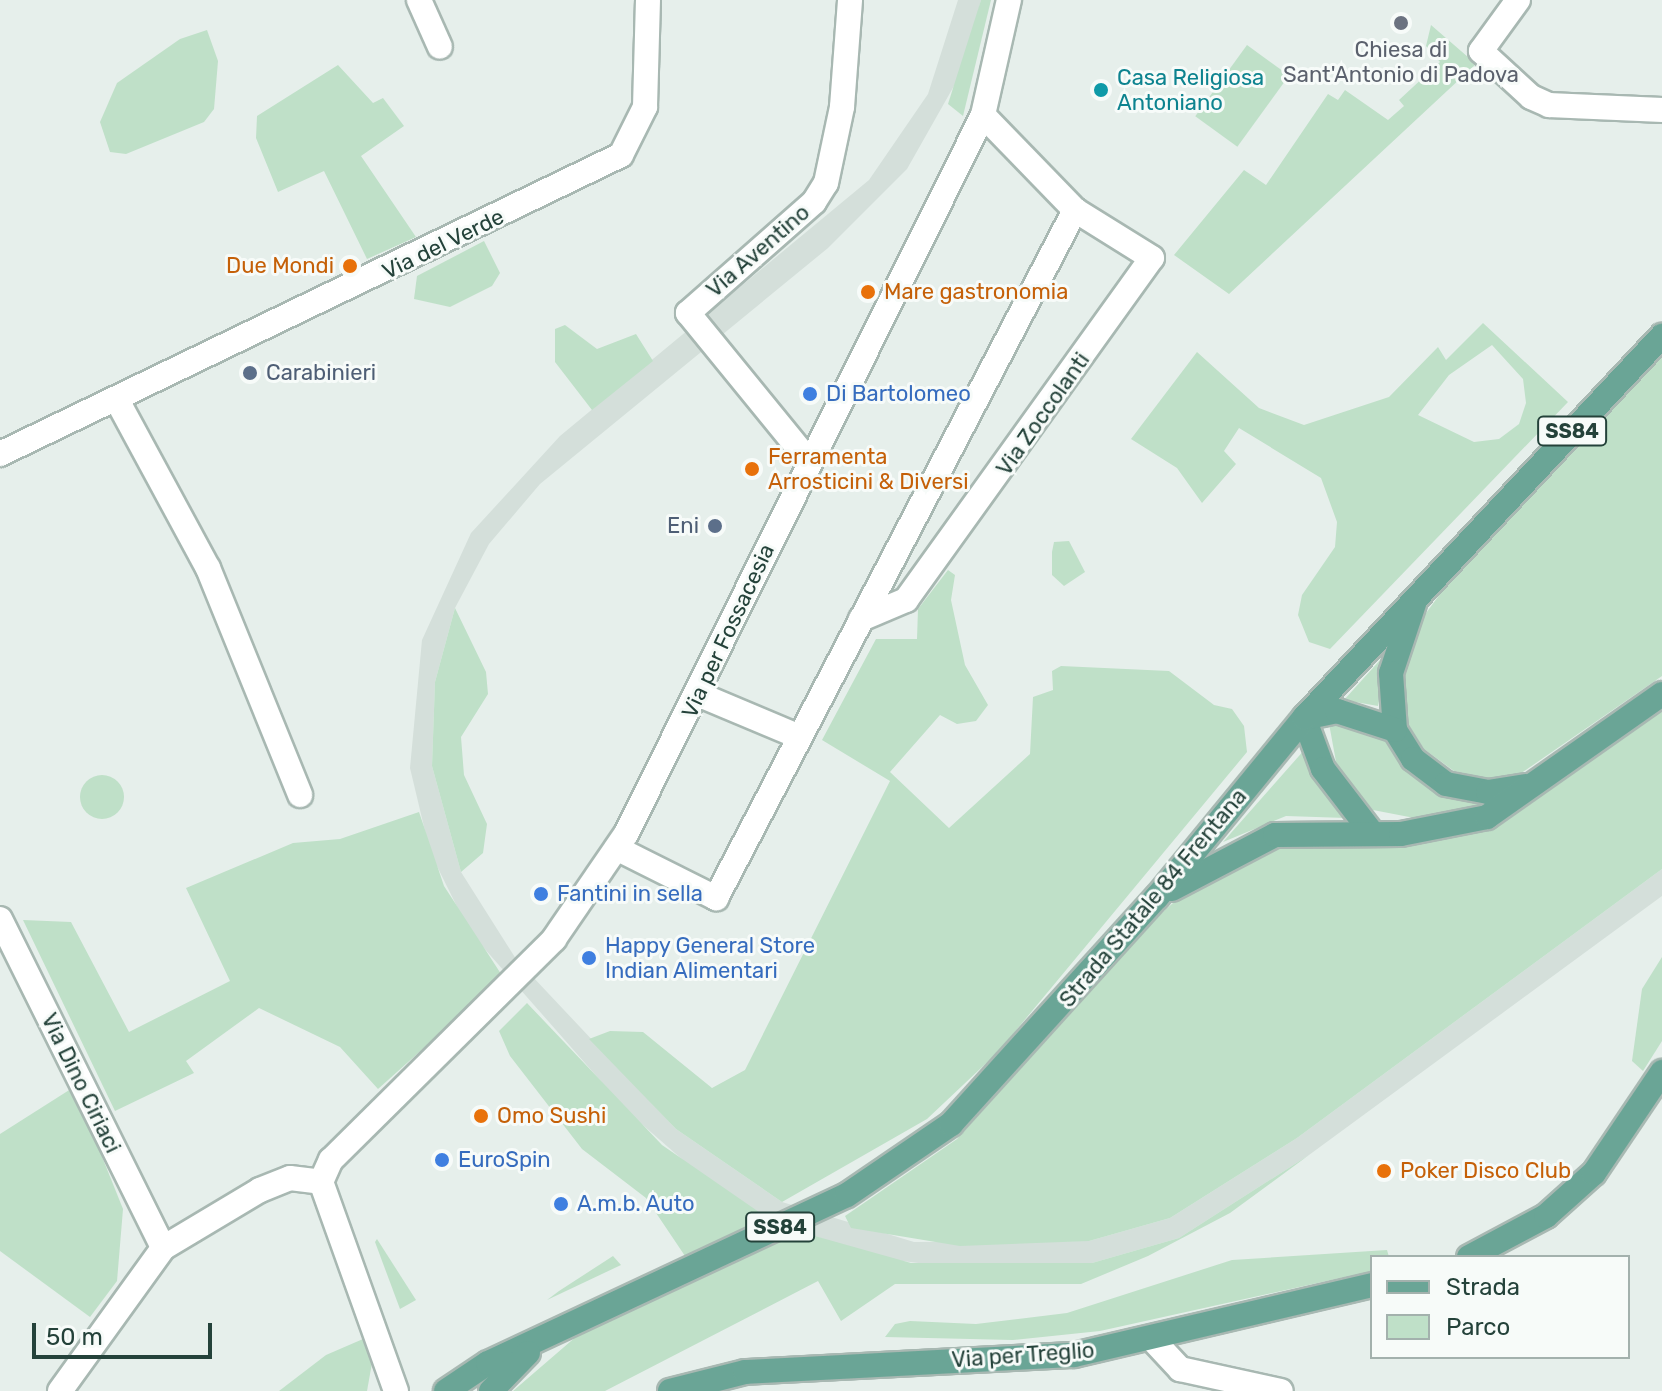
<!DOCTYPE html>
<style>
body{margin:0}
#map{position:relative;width:1662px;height:1391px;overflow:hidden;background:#e6efeb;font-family:Rubik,sans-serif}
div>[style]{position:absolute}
.built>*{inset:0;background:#d4dfda}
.green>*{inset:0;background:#bfe0c8;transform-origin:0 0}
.round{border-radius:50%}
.roads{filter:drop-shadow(2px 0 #a8b8b2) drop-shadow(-2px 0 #a8b8b2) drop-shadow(0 2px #a8b8b2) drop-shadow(0 -2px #a8b8b2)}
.minor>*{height:24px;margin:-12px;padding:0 12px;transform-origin:12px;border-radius:12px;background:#fff}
.major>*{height:24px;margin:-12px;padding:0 12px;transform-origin:12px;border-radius:12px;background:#6aa596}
.dots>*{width:22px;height:22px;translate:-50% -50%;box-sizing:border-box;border:4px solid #f7fbf9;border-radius:50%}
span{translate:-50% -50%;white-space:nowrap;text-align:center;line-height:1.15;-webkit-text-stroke:6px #f7fbf9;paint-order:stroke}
.shield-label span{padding:2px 6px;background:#f7fbf9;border:2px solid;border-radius:6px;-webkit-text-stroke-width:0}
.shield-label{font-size:20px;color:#24423a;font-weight:700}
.worship-label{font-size:22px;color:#5b616d}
.culture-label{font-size:22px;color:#0d838f}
.left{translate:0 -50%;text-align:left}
.street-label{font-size:22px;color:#24423a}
.food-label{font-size:22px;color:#c56008}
.right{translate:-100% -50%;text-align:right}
.service-label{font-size:22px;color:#4e5e75}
.shop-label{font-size:22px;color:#366cbe}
.legend{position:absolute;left:1370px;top:1255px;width:260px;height:104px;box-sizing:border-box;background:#f7fbf9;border:2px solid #a3b1ad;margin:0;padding:10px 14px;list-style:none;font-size:24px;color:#24423a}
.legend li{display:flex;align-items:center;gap:16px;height:40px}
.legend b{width:40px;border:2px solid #a3b1ad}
.scale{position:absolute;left:32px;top:1323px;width:180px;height:36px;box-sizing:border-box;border:4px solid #24423a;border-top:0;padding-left:10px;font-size:24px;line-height:28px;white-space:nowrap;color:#24423a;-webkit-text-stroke:6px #f7fbf9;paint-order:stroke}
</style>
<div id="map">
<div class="built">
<div style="clip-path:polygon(958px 0,981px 0,963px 70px,907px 169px,828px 248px,540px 484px,489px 544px,455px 608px,435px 682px,432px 766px,461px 872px,516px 959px,676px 1129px,782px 1202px,914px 1242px,1089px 1241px,1170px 1218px,1297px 1138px,1662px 869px,1662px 896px,1309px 1155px,1179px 1238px,1092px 1263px,960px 1268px,877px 1258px,772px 1221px,700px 1175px,628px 1112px,469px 931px,430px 852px,410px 768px,422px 640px,471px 533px,560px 436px,869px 180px,928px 94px)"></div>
</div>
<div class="green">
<div style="clip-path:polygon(981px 0,991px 0,963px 116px,948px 104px)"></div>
<div style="clip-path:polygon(1431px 25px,1476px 64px,1229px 294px,1174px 255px,1244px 170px,1266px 185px,1328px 94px,1338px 100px,1345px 90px,1388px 120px,1404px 106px,1399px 100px,1440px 62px,1426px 46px)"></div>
<div style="clip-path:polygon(207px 30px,218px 61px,214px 109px,204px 122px,126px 154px,110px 152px,100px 122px,117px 83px,180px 39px)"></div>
<div style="left:1247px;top:45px;width:52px;height:88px;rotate:36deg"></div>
<div style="clip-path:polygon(338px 65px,373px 103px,383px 98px,404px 126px,361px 156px,416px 237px,367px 259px,324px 171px,278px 192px,256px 138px,257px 116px)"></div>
<div style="clip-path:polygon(484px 241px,500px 273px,492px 286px,450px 307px,414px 299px,417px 276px)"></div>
<div style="clip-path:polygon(evenodd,1483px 323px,1568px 402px,1330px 649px,1309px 642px,1298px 615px,1302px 595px,1335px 547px,1337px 522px,1321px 478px,1239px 428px,1224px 451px,1236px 464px,1202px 503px,1177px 468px,1131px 439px,1197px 352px,1259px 408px,1304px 425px,1389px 397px,1438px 347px,1446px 360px,1483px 323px,1492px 345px,1523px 379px,1526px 403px,1519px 424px,1499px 439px,1474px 442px,1418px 415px,1449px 375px,1492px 345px)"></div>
<div style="clip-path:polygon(565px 325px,597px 349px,636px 334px,653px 361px,592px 410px,555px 362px,555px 329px)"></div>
<div style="clip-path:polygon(1662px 348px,1662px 676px,1520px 774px,1497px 780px,1454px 771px,1424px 749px,1402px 715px,1402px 678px,1418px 624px,1465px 560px)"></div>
<div style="clip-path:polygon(1069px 541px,1085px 572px,1064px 586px,1052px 575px,1052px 552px,1054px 542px)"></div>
<div style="clip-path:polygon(948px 570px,955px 575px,951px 600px,965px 665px,988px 705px,976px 721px,957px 724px,940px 715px,890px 772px,949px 828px,1030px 754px,1033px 697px,1053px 690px,1052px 671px,1061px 666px,1169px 671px,1214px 705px,1232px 709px,1244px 726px,1247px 752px,998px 1052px,927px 1119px,782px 1202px,676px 1129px,589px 1039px,610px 1031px,643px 1032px,712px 1088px,745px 1070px,890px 781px,822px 740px,876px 639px,917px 639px,918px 609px)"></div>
<div style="clip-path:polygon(455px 608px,486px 672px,488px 694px,461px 737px,464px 775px,487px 824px,483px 853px,461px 872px,432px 766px,435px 682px)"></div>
<div style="clip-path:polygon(1390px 649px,1378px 706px,1344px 700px)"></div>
<div style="clip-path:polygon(1662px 700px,1662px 869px,1297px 1138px,1170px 1218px,1089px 1241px,960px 1246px,851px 1228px,845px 1216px,957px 1139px,1146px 927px,1200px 879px,1280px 838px,1473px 827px)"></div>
<div style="clip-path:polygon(1328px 718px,1359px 721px,1496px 801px,1430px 821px,1373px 810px,1337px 767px)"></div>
<div style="clip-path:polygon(1306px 748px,1315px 777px,1346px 818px,1286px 816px,1223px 842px)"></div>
<div class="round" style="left:80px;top:775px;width:44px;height:44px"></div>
<div style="clip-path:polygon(419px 812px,444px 886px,503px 977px,378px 1089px,340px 1047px,259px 1008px,186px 1061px,194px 1073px,115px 1111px,23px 920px,71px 922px,129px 1032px,230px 981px,186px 888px,293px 843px,340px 839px)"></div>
<div style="clip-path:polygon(1662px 957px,1662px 1041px,1643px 1071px,1632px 1061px,1642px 989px)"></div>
<div style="clip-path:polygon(527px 1003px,662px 1145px,769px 1219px,685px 1256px,646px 1198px,582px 1149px,510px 1056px,499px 1031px)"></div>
<div style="clip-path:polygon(74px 1087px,123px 1209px,117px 1281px,90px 1317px,0 1251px,0 1134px)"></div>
<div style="clip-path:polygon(1309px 1155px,1230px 1213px,1148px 1256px,1081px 1284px,895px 1284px,841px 1321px,818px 1281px,605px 1391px,513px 1391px,578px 1335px,797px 1231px,911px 1263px,1092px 1263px,1179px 1238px)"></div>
<div style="clip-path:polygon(377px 1239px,416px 1300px,400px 1309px,375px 1242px)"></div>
<div style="clip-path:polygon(1387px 1250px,1389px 1257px,1372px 1257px,1372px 1271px,1100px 1331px,1013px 1340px,885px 1337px,895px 1324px,910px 1321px,976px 1324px,1067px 1313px,1232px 1260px)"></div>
<div style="clip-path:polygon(613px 1256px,621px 1265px,547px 1300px,559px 1291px)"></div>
<div style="clip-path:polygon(363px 1339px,372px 1363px,367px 1391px,279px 1391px,326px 1355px)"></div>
</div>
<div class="roads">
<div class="minor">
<div style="left:419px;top:0;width:51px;rotate:65.9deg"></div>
<div style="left:1518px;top:0;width:63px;rotate:126deg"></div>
<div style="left:1481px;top:51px;width:68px;rotate:42.6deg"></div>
<div style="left:1531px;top:97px;width:20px;rotate:24deg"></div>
<div style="left:1549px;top:105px;width:113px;rotate:2.5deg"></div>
<div style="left:117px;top:400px;width:191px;rotate:61.6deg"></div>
<div style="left:208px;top:568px;width:245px;rotate:67.9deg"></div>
<div style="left:0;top:454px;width:689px;rotate:-25.71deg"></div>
<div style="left:621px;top:155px;width:54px;rotate:-63.4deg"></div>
<div style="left:645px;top:107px;width:107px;rotate:-88.4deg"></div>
<div style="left:808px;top:460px;width:190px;rotate:-129.2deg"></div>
<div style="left:688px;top:313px;width:168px;rotate:-41.4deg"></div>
<div style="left:814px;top:202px;width:22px;rotate:-58deg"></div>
<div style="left:826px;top:183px;width:78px;rotate:-78.1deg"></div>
<div style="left:842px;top:107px;width:107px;rotate:-85.7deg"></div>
<div style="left:861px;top:619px;width:49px;rotate:-22.9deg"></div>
<div style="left:906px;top:600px;width:421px;rotate:-54.3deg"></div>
<div style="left:1152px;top:258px;width:91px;rotate:-148.1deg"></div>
<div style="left:700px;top:695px;width:108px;rotate:22.8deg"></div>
<div style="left:618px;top:849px;width:110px;rotate:26.6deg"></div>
<div style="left:716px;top:898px;width:776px;rotate:-62.44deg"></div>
<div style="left:1075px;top:210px;width:132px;rotate:-134.1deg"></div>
<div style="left:0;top:919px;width:367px;rotate:63.6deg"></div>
<div style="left:1153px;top:1340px;width:40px;rotate:47deg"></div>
<div style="left:1180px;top:1369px;width:103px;rotate:12.3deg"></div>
<div style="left:60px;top:1391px;width:176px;rotate:-54.2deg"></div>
<div style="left:163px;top:1248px;width:113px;rotate:-30.9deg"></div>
<div style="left:260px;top:1190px;width:32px;rotate:-22deg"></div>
<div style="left:290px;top:1178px;width:31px;rotate:7deg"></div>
<div style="left:396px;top:1391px;width:222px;rotate:-109.7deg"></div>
<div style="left:321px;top:1182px;width:24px;rotate:-66deg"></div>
<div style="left:331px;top:1160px;width:314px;rotate:-44.7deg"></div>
<div style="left:554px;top:939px;width:127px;rotate:-55.6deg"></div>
<div style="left:626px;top:834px;width:803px;rotate:-63.59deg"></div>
<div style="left:983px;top:115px;width:118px;rotate:-77.3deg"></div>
</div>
<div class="major">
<div style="left:1414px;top:604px;width:73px;rotate:108.4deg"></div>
<div style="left:1391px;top:673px;width:57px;rotate:86deg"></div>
<div style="left:1395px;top:730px;width:34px;rotate:58deg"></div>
<div style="left:1413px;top:759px;width:41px;rotate:37.1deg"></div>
<div style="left:1446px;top:784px;width:43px;rotate:10.8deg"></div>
<div style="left:1488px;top:792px;width:38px;rotate:-9deg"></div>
<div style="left:1304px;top:718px;width:54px;rotate:69.6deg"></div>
<div style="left:1323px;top:769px;width:76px;rotate:52.5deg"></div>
<div style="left:1304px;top:718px;width:34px;rotate:-12deg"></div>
<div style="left:1337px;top:711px;width:61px;rotate:18.1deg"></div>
<div style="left:1172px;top:889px;width:116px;rotate:-27.7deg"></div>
<div style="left:1275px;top:835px;width:126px;rotate:-0.5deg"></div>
<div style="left:1401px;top:834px;width:88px;rotate:-11.2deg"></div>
<div style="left:1487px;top:817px;width:214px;rotate:-35.1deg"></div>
<div style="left:1469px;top:1257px;width:87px;rotate:-28deg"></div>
<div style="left:1546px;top:1216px;width:64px;rotate:-41.9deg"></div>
<div style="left:1594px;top:1173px;width:122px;rotate:-56deg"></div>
<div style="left:446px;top:1391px;width:50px;rotate:-33.7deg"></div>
<div style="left:488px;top:1363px;width:396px;rotate:-25.1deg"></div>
<div style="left:847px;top:1195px;width:126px;rotate:-34.3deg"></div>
<div style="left:951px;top:1124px;width:307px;rotate:-47.8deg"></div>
<div style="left:1157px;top:897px;width:232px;rotate:-50.6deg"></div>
<div style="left:1304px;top:718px;width:524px;rotate:-46.86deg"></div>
<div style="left:491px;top:1391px;width:53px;rotate:-45.8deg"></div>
<div style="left:670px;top:1391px;width:77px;rotate:-14.2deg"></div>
<div style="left:745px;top:1372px;width:329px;rotate:-3deg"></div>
<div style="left:1074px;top:1355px;width:306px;rotate:-13.2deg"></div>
</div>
</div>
<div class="dots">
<div style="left:1401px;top:23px;background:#6b7280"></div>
<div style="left:1101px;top:90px;background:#0f9aa8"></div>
<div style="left:350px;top:266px;background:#e8710a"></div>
<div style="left:868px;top:292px;background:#e8710a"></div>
<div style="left:250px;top:373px;background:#5c6f8a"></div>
<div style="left:810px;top:394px;background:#3f7fe0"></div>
<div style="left:752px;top:469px;background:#e8710a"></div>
<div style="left:715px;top:526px;background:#5c6f8a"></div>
<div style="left:541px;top:894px;background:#3f7fe0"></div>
<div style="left:589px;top:958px;background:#3f7fe0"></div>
<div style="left:481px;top:1116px;background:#e8710a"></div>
<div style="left:442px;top:1160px;background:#3f7fe0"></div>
<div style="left:1384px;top:1171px;background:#e8710a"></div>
<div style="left:561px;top:1204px;background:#3f7fe0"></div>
</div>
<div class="shield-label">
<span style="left:1572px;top:431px">SS84</span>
<span style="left:780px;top:1227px">SS84</span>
</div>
<div class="worship-label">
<span style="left:1401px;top:62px">Chiesa di<br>Sant'Antonio di Padova</span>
</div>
<div class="culture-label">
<span class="left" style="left:1117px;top:90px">Casa Religiosa<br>Antoniano</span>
</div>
<div class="street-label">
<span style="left:443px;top:244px;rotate:-26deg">Via del Verde</span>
<span style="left:758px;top:251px;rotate:-41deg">Via Aventino</span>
<span style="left:1043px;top:414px;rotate:-55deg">Via Zoccolanti</span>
<span style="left:728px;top:631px;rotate:-65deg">Via per Fossacesia</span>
<span style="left:1153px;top:898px;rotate:-50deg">Strada Statale 84 Frentana</span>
<span style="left:81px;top:1083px;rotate:64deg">Via Dino Ciriaci</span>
<span style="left:1023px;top:1355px;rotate:-4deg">Via per Treglio</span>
</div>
<div class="food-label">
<span class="right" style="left:334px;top:266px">Due Mondi</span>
<span class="left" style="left:884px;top:292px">Mare gastronomia</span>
<span class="left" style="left:768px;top:469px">Ferramenta<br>Arrosticini &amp; Diversi</span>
<span class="left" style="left:497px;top:1116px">Omo Sushi</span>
<span class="left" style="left:1400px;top:1171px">Poker Disco Club</span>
</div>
<div class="service-label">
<span class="left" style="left:266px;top:373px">Carabinieri</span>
<span class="right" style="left:699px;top:526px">Eni</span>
</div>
<div class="shop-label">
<span class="left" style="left:826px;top:394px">Di Bartolomeo</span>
<span class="left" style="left:557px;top:894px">Fantini in sella</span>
<span class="left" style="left:605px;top:958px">Happy General Store<br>Indian Alimentari</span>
<span class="left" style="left:458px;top:1160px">EuroSpin</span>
<span class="left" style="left:577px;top:1204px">A.m.b. Auto</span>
</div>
<ul class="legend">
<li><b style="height:10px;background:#6aa596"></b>Strada</li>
<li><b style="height:22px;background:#bfe0c8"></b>Parco</li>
</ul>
<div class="scale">50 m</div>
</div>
